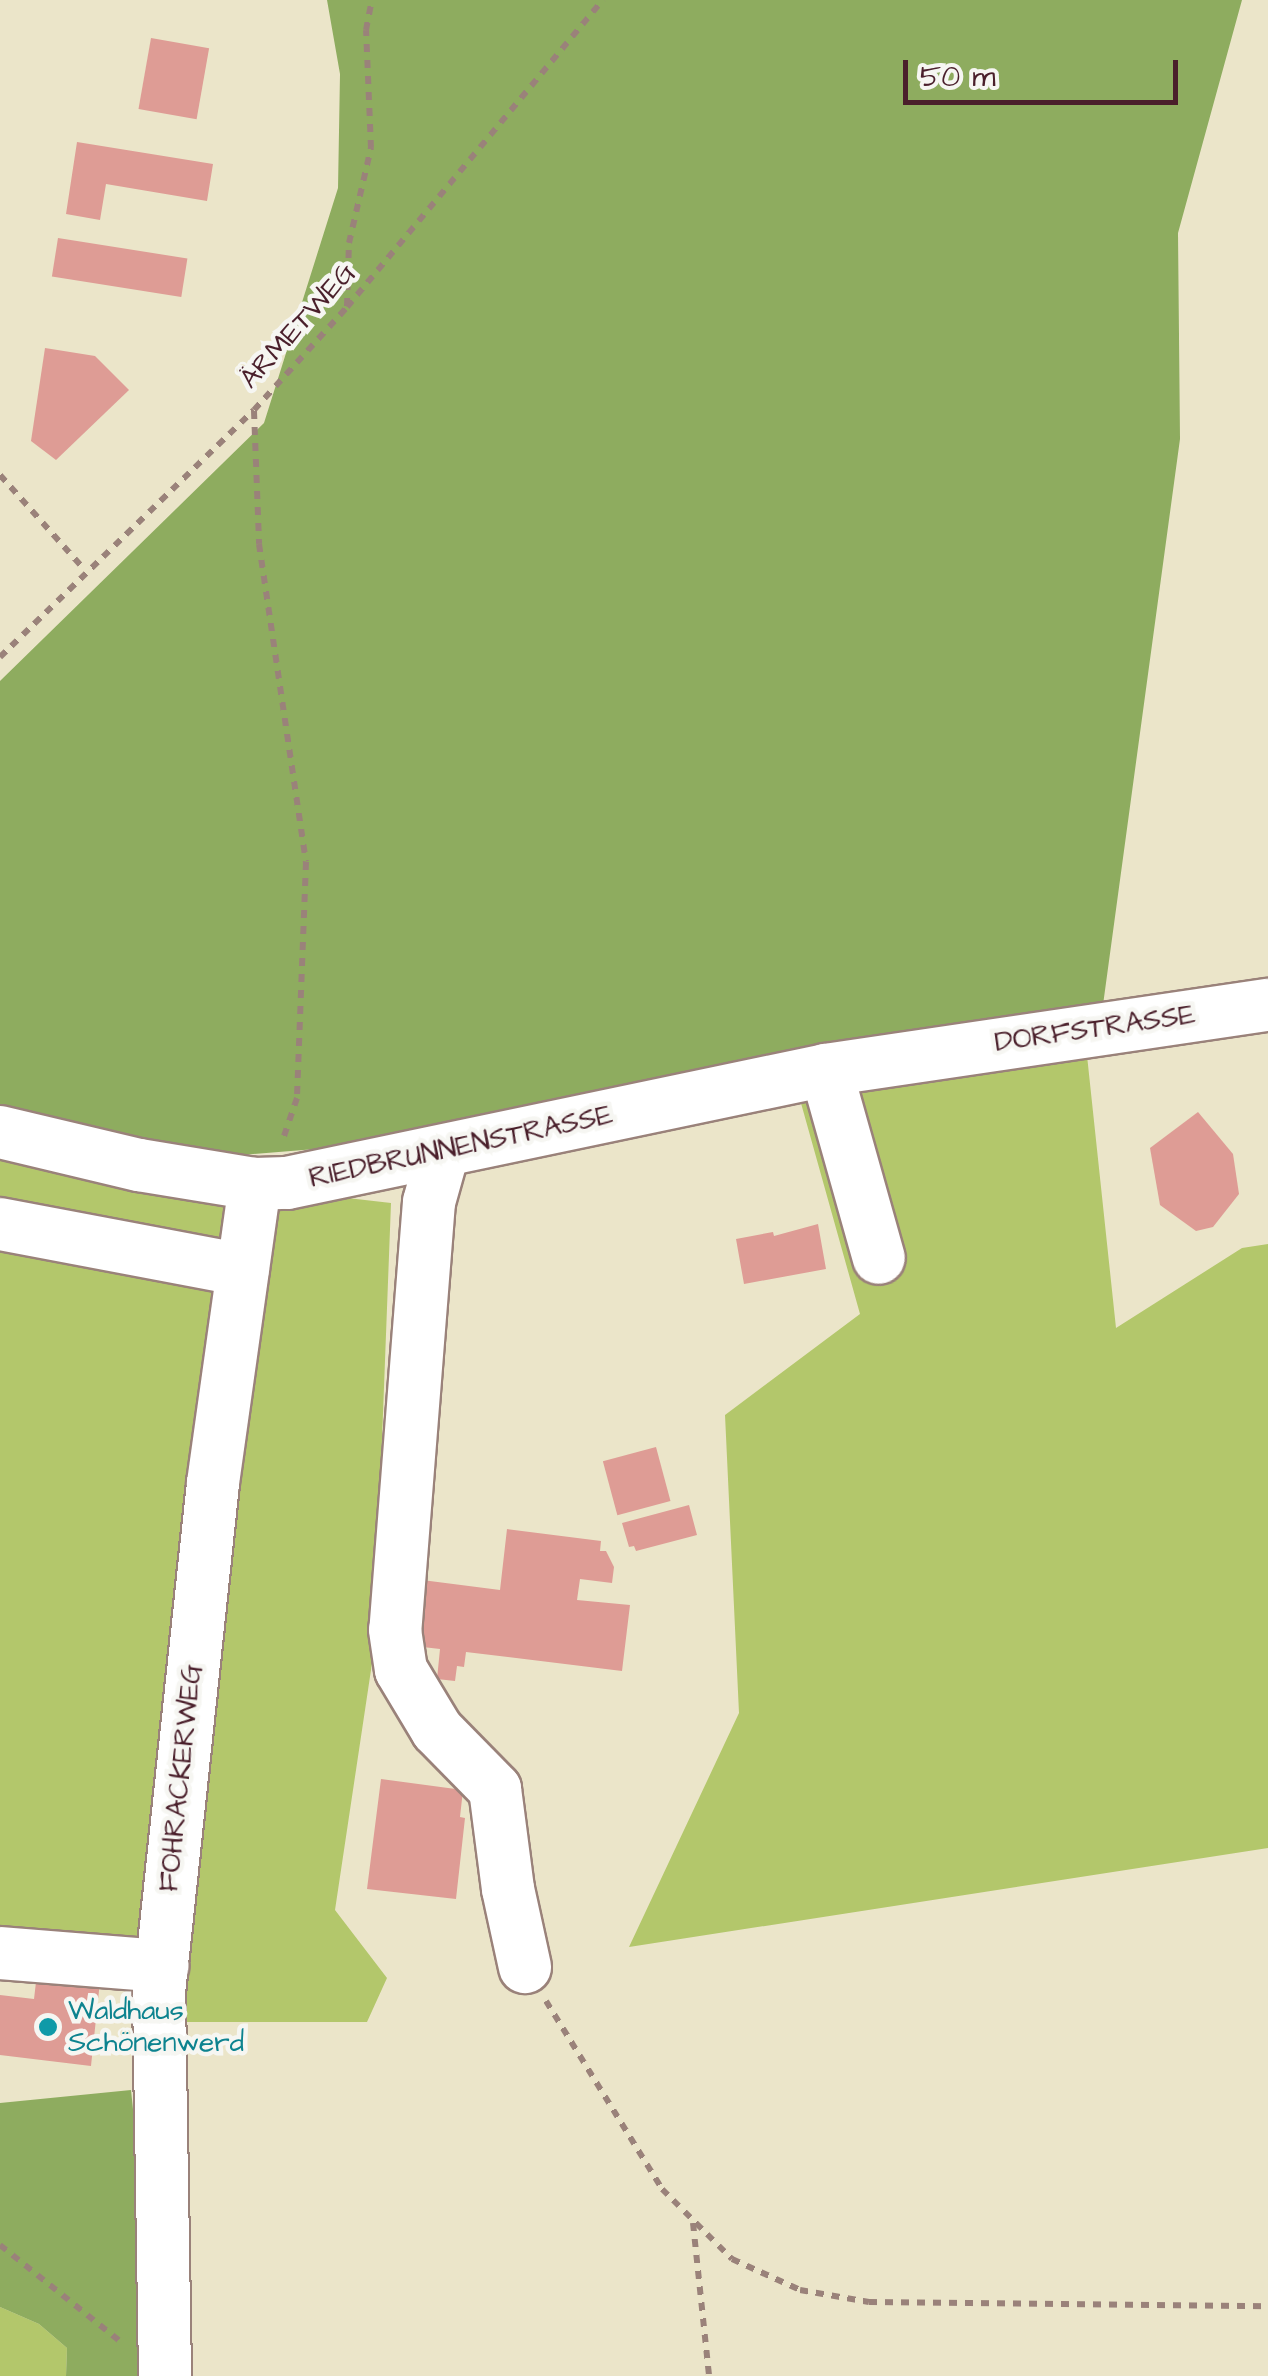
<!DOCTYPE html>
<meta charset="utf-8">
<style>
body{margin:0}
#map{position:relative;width:1268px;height:2376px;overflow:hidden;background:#ebe5c9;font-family:"Architects Daughter",sans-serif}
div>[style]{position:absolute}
.green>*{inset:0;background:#b3c76b}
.forest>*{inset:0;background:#8eac5f}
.building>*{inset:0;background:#de9c95;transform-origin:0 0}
.path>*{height:6px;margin-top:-3px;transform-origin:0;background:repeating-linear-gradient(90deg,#9a827a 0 8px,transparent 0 16px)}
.roads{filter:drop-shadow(2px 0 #9a827a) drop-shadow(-2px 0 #9a827a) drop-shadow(0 2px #9a827a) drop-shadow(0 -2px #9a827a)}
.minor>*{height:52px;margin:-26px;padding:0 26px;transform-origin:26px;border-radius:26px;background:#fff}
.dots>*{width:28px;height:28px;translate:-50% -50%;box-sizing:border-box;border:5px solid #f6f6f2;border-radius:50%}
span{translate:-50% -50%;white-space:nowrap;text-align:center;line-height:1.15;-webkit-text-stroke:9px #f6f6f2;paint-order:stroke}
.street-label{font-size:28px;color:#4a1f2b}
.culture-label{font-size:28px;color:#0d838f}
.left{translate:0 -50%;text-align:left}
.scale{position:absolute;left:903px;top:60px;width:275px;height:45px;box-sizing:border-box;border:5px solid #4a1f2b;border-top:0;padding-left:12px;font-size:30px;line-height:35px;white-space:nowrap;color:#4a1f2b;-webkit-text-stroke:8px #f6f6f2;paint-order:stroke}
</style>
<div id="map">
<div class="green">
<div style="clip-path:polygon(1086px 1046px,1116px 1328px,1242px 1248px,1268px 1244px,1268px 1848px,629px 1947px,739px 1713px,725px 1415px,860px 1314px,799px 1096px)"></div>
<div style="clip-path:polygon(0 1158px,391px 1203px,374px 1650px,335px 1910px,387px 1978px,367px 2022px,173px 2022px,146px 1951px,0 1939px)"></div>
<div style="clip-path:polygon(0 2307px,39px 2324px,67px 2348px,66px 2376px,0 2376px)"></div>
</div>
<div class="forest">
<div style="clip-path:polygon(327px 0,1242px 0,1178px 233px,1180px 439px,1103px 1005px,389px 1143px,242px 1155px,75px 1132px,0 1112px,0 681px,264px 423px,338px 188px,340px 74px)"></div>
<div style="clip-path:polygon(131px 2090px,161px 2376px,66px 2376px,67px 2348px,39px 2324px,0 2307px,0 2103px)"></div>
</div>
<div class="building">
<div style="left:151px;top:38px;width:59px;height:72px;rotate:10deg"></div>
<div style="clip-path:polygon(77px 142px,213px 164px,207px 201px,106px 184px,100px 220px,66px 214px)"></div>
<div style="left:58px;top:238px;width:131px;height:39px;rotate:9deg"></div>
<div style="clip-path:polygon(45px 348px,95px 356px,129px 390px,56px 460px,31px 441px)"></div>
<div style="clip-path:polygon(1198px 1112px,1233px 1154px,1239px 1194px,1213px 1227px,1196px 1231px,1160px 1205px,1150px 1148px)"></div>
<div style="clip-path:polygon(818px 1224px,826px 1269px,744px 1284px,736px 1239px,773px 1232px,774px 1236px)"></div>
<div style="left:656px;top:1447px;width:56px;height:55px;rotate:75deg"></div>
<div style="clip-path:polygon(689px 1505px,697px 1535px,636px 1551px,634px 1546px,629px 1547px,622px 1523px)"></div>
<div style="clip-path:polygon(507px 1529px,601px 1541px,600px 1551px,606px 1551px,614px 1567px,612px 1583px,580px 1579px,577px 1600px,630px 1605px,622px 1671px,466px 1652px,464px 1667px,457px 1666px,455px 1681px,437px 1679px,440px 1649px,414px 1646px,422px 1580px,500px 1590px)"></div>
<div style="clip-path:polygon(381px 1779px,463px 1790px,460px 1817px,465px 1818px,456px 1899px,367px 1889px)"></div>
<div style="clip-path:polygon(38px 1965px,101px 1972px,91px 2066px,0 2055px,0 1995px,34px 1999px)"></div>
</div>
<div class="path">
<div style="left:347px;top:306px;width:63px;rotate:-88.2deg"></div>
<div style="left:349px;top:243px;width:98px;rotate:-77deg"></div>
<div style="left:371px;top:148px;width:118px;rotate:-92.4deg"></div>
<div style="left:366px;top:30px;width:31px;rotate:-79deg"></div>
<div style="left:254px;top:411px;width:133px;rotate:87.8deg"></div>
<div style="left:259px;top:544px;width:321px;rotate:81.6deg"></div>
<div style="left:306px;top:862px;width:236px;rotate:92.2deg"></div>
<div style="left:297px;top:1098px;width:46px;rotate:108.8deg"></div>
<div style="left:0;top:475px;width:127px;rotate:48.2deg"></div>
<div style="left:0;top:657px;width:354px;rotate:-44.2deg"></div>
<div style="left:254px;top:410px;width:139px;rotate:-47.9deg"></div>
<div style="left:347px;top:307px;width:400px;rotate:-50.2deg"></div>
<div style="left:546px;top:2001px;width:221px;rotate:58.3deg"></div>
<div style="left:662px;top:2189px;width:99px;rotate:45deg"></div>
<div style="left:732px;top:2259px;width:75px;rotate:24.5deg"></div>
<div style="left:800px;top:2290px;width:70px;rotate:9.9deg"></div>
<div style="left:869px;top:2302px;width:399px;rotate:0.6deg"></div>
<div style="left:693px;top:2223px;width:154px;rotate:84deg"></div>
<div style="left:0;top:2245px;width:154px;rotate:38.7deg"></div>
</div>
<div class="roads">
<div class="minor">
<div style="left:826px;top:1070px;width:195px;rotate:74.3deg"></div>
<div style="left:0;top:1132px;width:143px;rotate:13.4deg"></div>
<div style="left:139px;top:1165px;width:118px;rotate:9.3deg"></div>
<div style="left:255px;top:1184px;width:32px;rotate:-2deg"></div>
<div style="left:287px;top:1183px;width:551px;rotate:-11.84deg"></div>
<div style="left:826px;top:1070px;width:447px;rotate:-8.4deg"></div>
<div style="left:443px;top:1152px;width:52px;rotate:105.6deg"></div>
<div style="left:429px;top:1202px;width:429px;rotate:94.5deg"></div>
<div style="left:395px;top:1630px;width:40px;rotate:81.5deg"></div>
<div style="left:401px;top:1670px;width:70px;rotate:59deg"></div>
<div style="left:437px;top:1730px;width:83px;rotate:45.5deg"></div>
<div style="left:495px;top:1789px;width:101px;rotate:82.6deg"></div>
<div style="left:508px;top:1889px;width:80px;rotate:77.7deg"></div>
<div style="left:0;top:1224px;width:247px;rotate:10.7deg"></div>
<div style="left:0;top:1953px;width:163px;rotate:4.6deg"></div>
<div style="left:165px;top:2376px;width:384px;rotate:-90.9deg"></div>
<div style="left:159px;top:1992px;width:512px;rotate:-83.94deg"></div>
<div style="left:213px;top:1483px;width:302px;rotate:-82deg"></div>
</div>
</div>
<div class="dots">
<div style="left:48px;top:2027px;background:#0f9aa8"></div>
</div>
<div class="street-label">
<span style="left:298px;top:326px;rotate:-48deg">ÄRMETWEG</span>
<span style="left:1095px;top:1029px;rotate:-8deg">DORFSTRASSE</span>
<span style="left:461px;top:1147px;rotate:-12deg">RIEDBRUNNENSTRASSE</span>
<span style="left:181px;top:1778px;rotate:-84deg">FOHRACKERWEG</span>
</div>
<div class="culture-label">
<span class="left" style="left:68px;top:2027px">Waldhaus<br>Schönenwerd</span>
</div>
<div class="scale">50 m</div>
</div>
